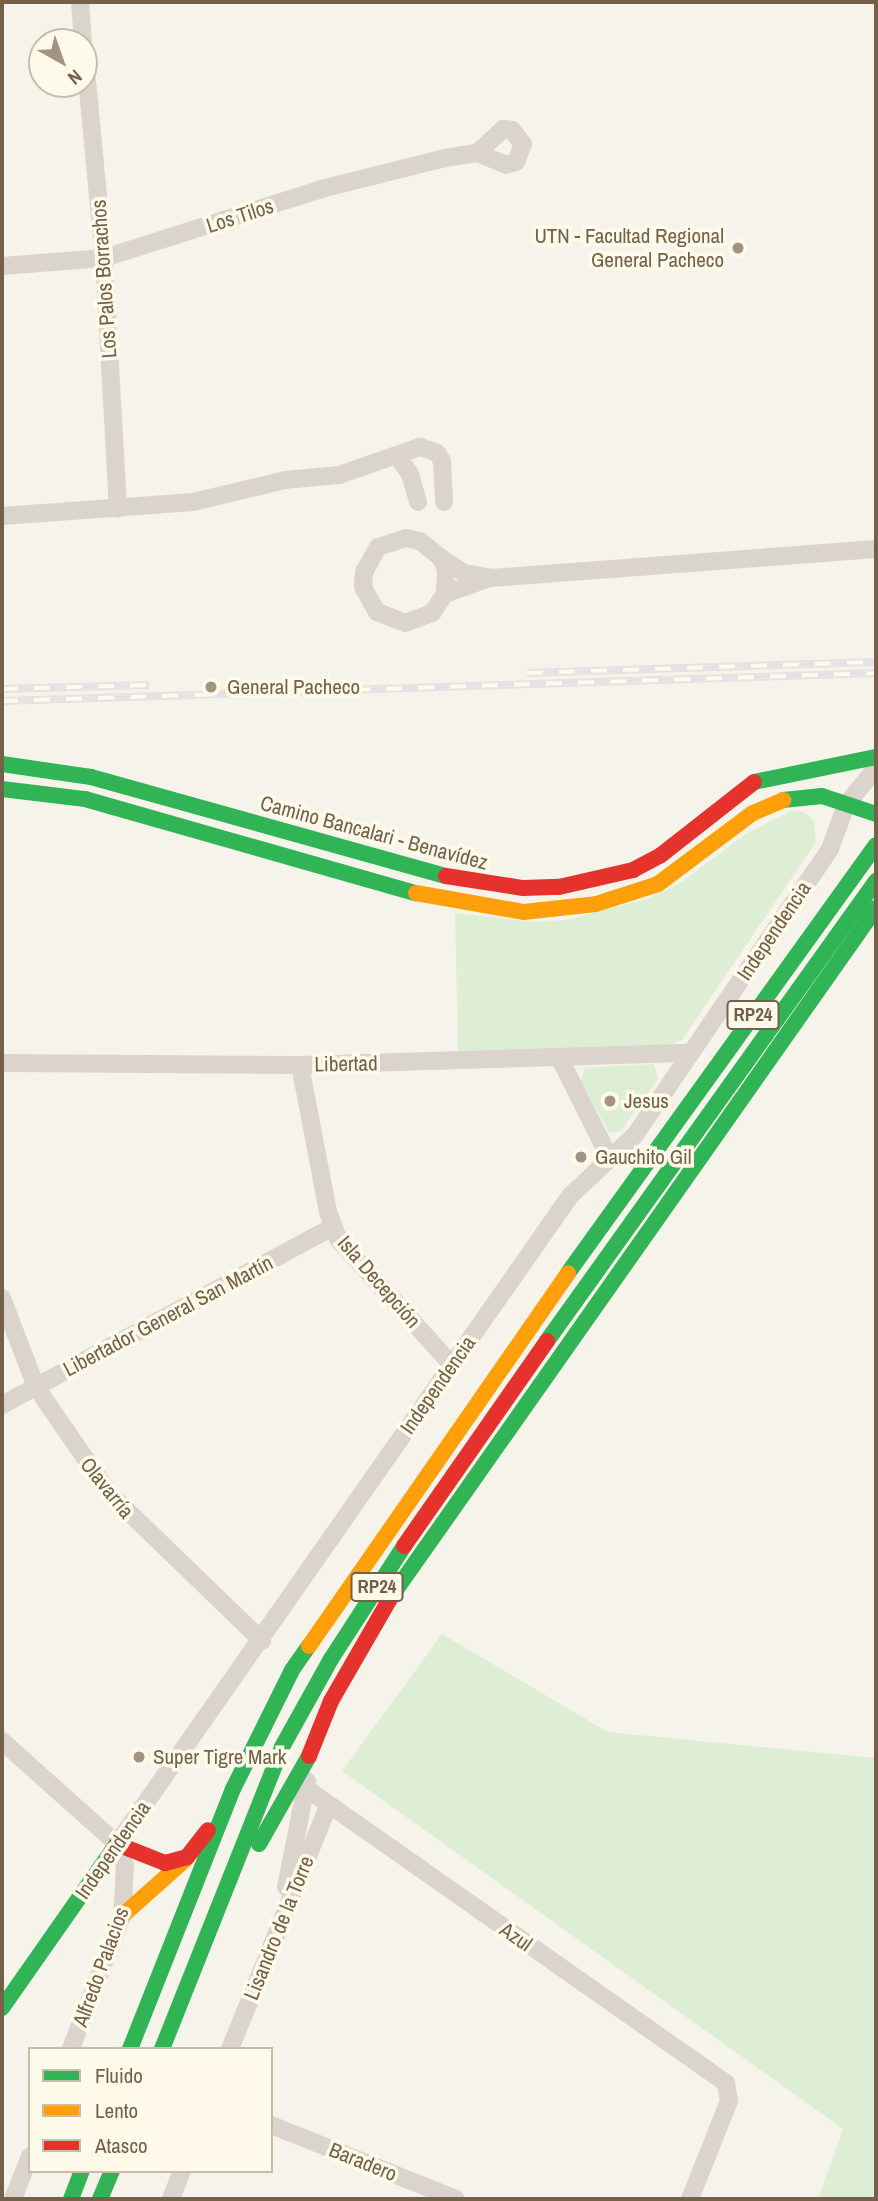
<!DOCTYPE html>
<meta charset="utf-8">
<style>
body{margin:0}
#map{position:relative;width:878px;height:2201px;overflow:hidden;background:#f6f4ea;font-family:"Archivo Narrow",sans-serif}
div>[style]{position:absolute}
.green>*{inset:0;background:#deeed4}
.street>*{height:18px;margin:-9px;padding:0 9px;transform-origin:9px;border-radius:9px;background:#dad4cd}
.fast>*{height:16px;margin:-8px;padding:0 8px;transform-origin:8px;border-radius:8px;background:#30b455}
.slow>*{height:16px;margin:-8px;padding:0 8px;transform-origin:8px;border-radius:8px;background:#ff9f0a}
.jam>*{height:16px;margin:-8px;padding:0 8px;transform-origin:8px;border-radius:8px;background:#e5322d}
.rail>*{height:8px;margin-top:-4px;transform-origin:0;background:repeating-linear-gradient(90deg,#fffaea 0 16px,#e5e2e4 0 32px);box-sizing:border-box;border-block:2px solid #e5e2e4}
.dots>*{width:19px;height:19px;translate:-50% -50%;box-sizing:border-box;border:4px solid #fffaea;border-radius:50%}
span{translate:-50% -50%;white-space:nowrap;text-align:center;line-height:1.15;-webkit-text-stroke:7px #fffaea;paint-order:stroke}
.shield-label span{padding:2px 5px;background:#fffaea;border:2px solid;border-radius:5px;-webkit-text-stroke-width:0}
.shield-label{font-size:19px;color:#756049;font-weight:700}
.street-label{font-size:21px;color:#756049}
.poi-label{font-size:21px;color:#756049}
.right{translate:-100% -50%;text-align:right}
.left{translate:0 -50%;text-align:left}
.frame{position:absolute;inset:0;border:4px solid #756049;pointer-events:none}
.legend{position:absolute;left:28px;top:2047px;width:245px;height:126px;box-sizing:border-box;background:#fffaea;border:2px solid #c8bcaa;margin:0;padding:9px 12px;list-style:none;font-size:21px;color:#756049}
.legend li{display:flex;align-items:center;gap:14px;height:35px}
.legend b{width:35px;border:2px solid #c8bcaa}
.north{position:absolute;left:28px;top:28px;width:70px;height:70px;box-sizing:border-box;background:#fffaea;border:2px solid #c8bcaa;border-radius:50%;rotate:140deg;font-size:19px;font-weight:700;line-height:28px;text-align:center;color:#756049}
.north::after{content:'';display:block;margin:auto;width:24px;height:32px;background:#a29481;clip-path:polygon(50% 0,100% 100%,50% 72%,0 100%)}
</style>
<div id="map">
<div class="green">
<div style="clip-path:polygon(792px 810px,804px 812px,814px 821px,816px 842px,682px 1040px,663px 1047px,458px 1051px,455px 913px,534px 922px,565px 920px,647px 899px,680px 883px,746px 834px)"></div>
<div style="clip-path:polygon(654px 1064px,658px 1079px,621px 1131px,609px 1133px,581px 1081px,585px 1068px)"></div>
<div style="clip-path:polygon(442px 1634px,608px 1732px,876px 1758px,876px 2199px,818px 2199px,843px 2129px,342px 1771px)"></div>
</div>
<div class="street">
<div style="left:80px;top:2px;width:40px;rotate:85.7deg"></div>
<div style="left:84px;top:48px;width:211px;rotate:84.6deg"></div>
<div style="left:104px;top:258px;width:251px;rotate:86.8deg"></div>
<div style="left:2px;top:266px;width:102px;rotate:-4.5deg"></div>
<div style="left:104px;top:258px;width:228px;rotate:-17.6deg"></div>
<div style="left:321px;top:189px;width:128px;rotate:-14deg"></div>
<div style="left:445px;top:158px;width:32px;rotate:-9deg"></div>
<div style="left:477px;top:153px;width:31px;rotate:22deg"></div>
<div style="left:506px;top:165px;width:10px;rotate:-17deg"></div>
<div style="left:516px;top:162px;width:19px;rotate:-69deg"></div>
<div style="left:523px;top:144px;width:18px;rotate:-128deg"></div>
<div style="left:512px;top:130px;width:9px;rotate:-174deg"></div>
<div style="left:503px;top:129px;width:35px;rotate:137deg"></div>
<div style="left:397px;top:456px;width:22px;rotate:54deg"></div>
<div style="left:410px;top:474px;width:29px;rotate:74deg"></div>
<div style="left:2px;top:516px;width:192px;rotate:-4.2deg"></div>
<div style="left:193px;top:502px;width:95px;rotate:-13.4deg"></div>
<div style="left:285px;top:480px;width:54px;rotate:-5.3deg"></div>
<div style="left:339px;top:475px;width:86px;rotate:-19.1deg"></div>
<div style="left:420px;top:447px;width:18px;rotate:19deg"></div>
<div style="left:437px;top:453px;width:9px;rotate:58deg"></div>
<div style="left:442px;top:461px;width:41px;rotate:87.2deg"></div>
<div style="left:441px;top:558px;width:27px;rotate:33deg"></div>
<div style="left:464px;top:573px;width:27px;rotate:10deg"></div>
<div style="left:491px;top:578px;width:386px;rotate:-4.3deg"></div>
<div style="left:445px;top:594px;width:25px;rotate:-88deg"></div>
<div style="left:446px;top:569px;width:12px;rotate:-114deg"></div>
<div style="left:441px;top:558px;width:27px;rotate:-141deg"></div>
<div style="left:420px;top:541px;width:14px;rotate:-168deg"></div>
<div style="left:406px;top:538px;width:29px;rotate:162deg"></div>
<div style="left:378px;top:547px;width:29px;rotate:119deg"></div>
<div style="left:364px;top:572px;width:15px;rotate:94deg"></div>
<div style="left:363px;top:587px;width:29px;rotate:61deg"></div>
<div style="left:377px;top:612px;width:30px;rotate:21deg"></div>
<div style="left:405px;top:623px;width:29px;rotate:-20deg"></div>
<div style="left:432px;top:613px;width:23px;rotate:-56deg"></div>
<div style="left:445px;top:594px;width:45px;rotate:-19.7deg"></div>
<div style="left:560px;top:1059px;width:112px;rotate:63.4deg"></div>
<div style="left:2px;top:1063px;width:298px;rotate:0.4deg"></div>
<div style="left:300px;top:1065px;width:391px;rotate:-1.8deg"></div>
<div style="left:300px;top:1065px;width:150px;rotate:79.2deg"></div>
<div style="left:328px;top:1212px;width:30px;rotate:69deg"></div>
<div style="left:339px;top:1240px;width:169px;rotate:47.9deg"></div>
<div style="left:2px;top:1298px;width:95px;rotate:69.1deg"></div>
<div style="left:36px;top:1387px;width:129px;rotate:55.4deg"></div>
<div style="left:109px;top:1493px;width:213px;rotate:44deg"></div>
<div style="left:2px;top:1405px;width:376px;rotate:-28.3deg"></div>
<div style="left:2px;top:1741px;width:154px;rotate:41.8deg"></div>
<div style="left:117px;top:1844px;width:23px;rotate:70deg"></div>
<div style="left:125px;top:1866px;width:50px;rotate:93.4deg"></div>
<div style="left:122px;top:1916px;width:142px;rotate:111deg"></div>
<div style="left:307px;top:1789px;width:512px;rotate:35.06deg"></div>
<div style="left:726px;top:2083px;width:18px;rotate:81deg"></div>
<div style="left:729px;top:2101px;width:105px;rotate:111.7deg"></div>
<div style="left:117px;top:1844px;width:791px;rotate:-55.04deg"></div>
<div style="left:570px;top:1196px;width:89px;rotate:-43.2deg"></div>
<div style="left:635px;top:1135px;width:346px;rotate:-55.7deg"></div>
<div style="left:830px;top:849px;width:47px;rotate:-70deg"></div>
<div style="left:846px;top:805px;width:48px;rotate:-51deg"></div>
<div style="left:286px;top:1887px;width:108px;rotate:-78.8deg"></div>
<div style="left:230px;top:2049px;width:261px;rotate:-68deg"></div>
<div style="left:271px;top:2125px;width:199px;rotate:21.8deg"></div>
<div style="left:13px;top:2199px;width:46px;rotate:-68.4deg"></div>
<div style="left:171px;top:2199px;width:30px;rotate:-69deg"></div>
</div>
<div class="fast">
<div style="left:2px;top:764px;width:90px;rotate:8.3deg"></div>
<div style="left:91px;top:777px;width:369px;rotate:15.6deg"></div>
<div style="left:754px;top:782px;width:125px;rotate:-11.6deg"></div>
<div style="left:2px;top:789px;width:84px;rotate:6.9deg"></div>
<div style="left:85px;top:799px;width:344px;rotate:15.9deg"></div>
<div style="left:783px;top:800px;width:39px;rotate:-6deg"></div>
<div style="left:822px;top:796px;width:57px;rotate:18.4deg"></div>
<div style="left:568px;top:1273px;width:527px;rotate:-54.26deg"></div>
<div style="left:547px;top:1341px;width:566px;rotate:-54.43deg"></div>
<div style="left:391px;top:1597px;width:843px;rotate:-54.86deg"></div>
<div style="left:259px;top:1844px;width:101px;rotate:-60.4deg"></div>
<div style="left:2px;top:2008px;width:200px;rotate:-55deg"></div>
<div style="left:130px;top:2049px;width:280px;rotate:-68.4deg"></div>
<div style="left:233px;top:1789px;width:133px;rotate:-63.6deg"></div>
<div style="left:292px;top:1670px;width:29px;rotate:-55deg"></div>
<div style="left:162px;top:2049px;width:325px;rotate:-68.3deg"></div>
<div style="left:282px;top:1747px;width:101px;rotate:-60.9deg"></div>
<div style="left:331px;top:1659px;width:135px;rotate:-57.1deg"></div>
<div style="left:71px;top:2199px;width:30px;rotate:-69deg"></div>
<div style="left:100px;top:2199px;width:30px;rotate:-67deg"></div>
</div>
<div class="slow">
<div style="left:416px;top:893px;width:110px;rotate:10deg"></div>
<div style="left:524px;top:912px;width:72px;rotate:-6.3deg"></div>
<div style="left:596px;top:904px;width:65px;rotate:-17.9deg"></div>
<div style="left:658px;top:884px;width:119px;rotate:-36.8deg"></div>
<div style="left:753px;top:813px;width:33px;rotate:-23deg"></div>
<div style="left:309px;top:1646px;width:454px;rotate:-55.2deg"></div>
<div style="left:122px;top:1916px;width:86px;rotate:-41.7deg"></div>
</div>
<div class="jam">
<div style="left:446px;top:876px;width:78px;rotate:8.9deg"></div>
<div style="left:523px;top:888px;width:36px;rotate:-2deg"></div>
<div style="left:559px;top:887px;width:76px;rotate:-12.9deg"></div>
<div style="left:633px;top:870px;width:32px;rotate:-28deg"></div>
<div style="left:661px;top:855px;width:118px;rotate:-38.1deg"></div>
<div style="left:404px;top:1546px;width:250px;rotate:-55.1deg"></div>
<div style="left:309px;top:1756px;width:59px;rotate:-68.2deg"></div>
<div style="left:331px;top:1701px;width:120px;rotate:-60deg"></div>
<div style="left:117px;top:1844px;width:52px;rotate:21.6deg"></div>
<div style="left:165px;top:1863px;width:23px;rotate:-15deg"></div>
<div style="left:187px;top:1857px;width:34px;rotate:-52deg"></div>
</div>
<div class="rail">
<div style="left:527px;top:673px;width:349px;rotate:-1.8deg"></div>
<div style="left:2px;top:689px;width:147px;rotate:-1.6deg"></div>
<div style="left:2px;top:701px;width:874px;rotate:-1.83deg"></div>
</div>
<div class="dots">
<div style="left:738px;top:248px;background:#a29481"></div>
<div style="left:211px;top:687px;background:#a29481"></div>
<div style="left:610px;top:1101px;background:#a29481"></div>
<div style="left:581px;top:1157px;background:#a29481"></div>
<div style="left:139px;top:1757px;background:#a29481"></div>
</div>
<div class="shield-label">
<span style="left:753px;top:1015px">RP24</span>
<span style="left:377px;top:1587px">RP24</span>
</div>
<div class="street-label">
<span style="left:240px;top:216px;rotate:-18deg">Los Tilos</span>
<span style="left:104px;top:279px;rotate:-94deg">Los Palos Borrachos</span>
<span style="left:374px;top:833px;rotate:15deg">Camino Bancalari - Benavídez</span>
<span style="left:774px;top:931px;rotate:-56deg">Independencia</span>
<span style="left:346px;top:1064px;rotate:-1deg">Libertad</span>
<span style="left:379px;top:1282px;rotate:49deg">Isla Decepción</span>
<span style="left:168px;top:1316px;rotate:-28deg">Libertador General San Martín</span>
<span style="left:438px;top:1385px;rotate:-55deg">Independencia</span>
<span style="left:107px;top:1488px;rotate:51deg">Olavarría</span>
<span style="left:113px;top:1850px;rotate:-55deg">Independencia</span>
<span style="left:279px;top:1928px;rotate:-68deg">Lisandro de la Torre</span>
<span style="left:516px;top:1937px;rotate:35deg">Azul</span>
<span style="left:101px;top:1967px;rotate:-70deg">Alfredo Palacios</span>
<span style="left:363px;top:2162px;rotate:22deg">Baradero</span>
</div>
<div class="poi-label">
<span class="right" style="left:724px;top:248px">UTN - Facultad Regional<br>General Pacheco</span>
<span class="left" style="left:227px;top:687px">General Pacheco</span>
<span class="left" style="left:624px;top:1101px">Jesus</span>
<span class="left" style="left:595px;top:1157px">Gauchito Gil</span>
<span class="left" style="left:153px;top:1757px">Super Tigre Mark</span>
</div>
<div class="frame"></div>
<ul class="legend">
<li><b style="height:9px;background:#30b455"></b>Fluido</li>
<li><b style="height:9px;background:#ff9f0a"></b>Lento</li>
<li><b style="height:9px;background:#e5322d"></b>Atasco</li>
</ul>
<div class="north">N</div>
</div>
